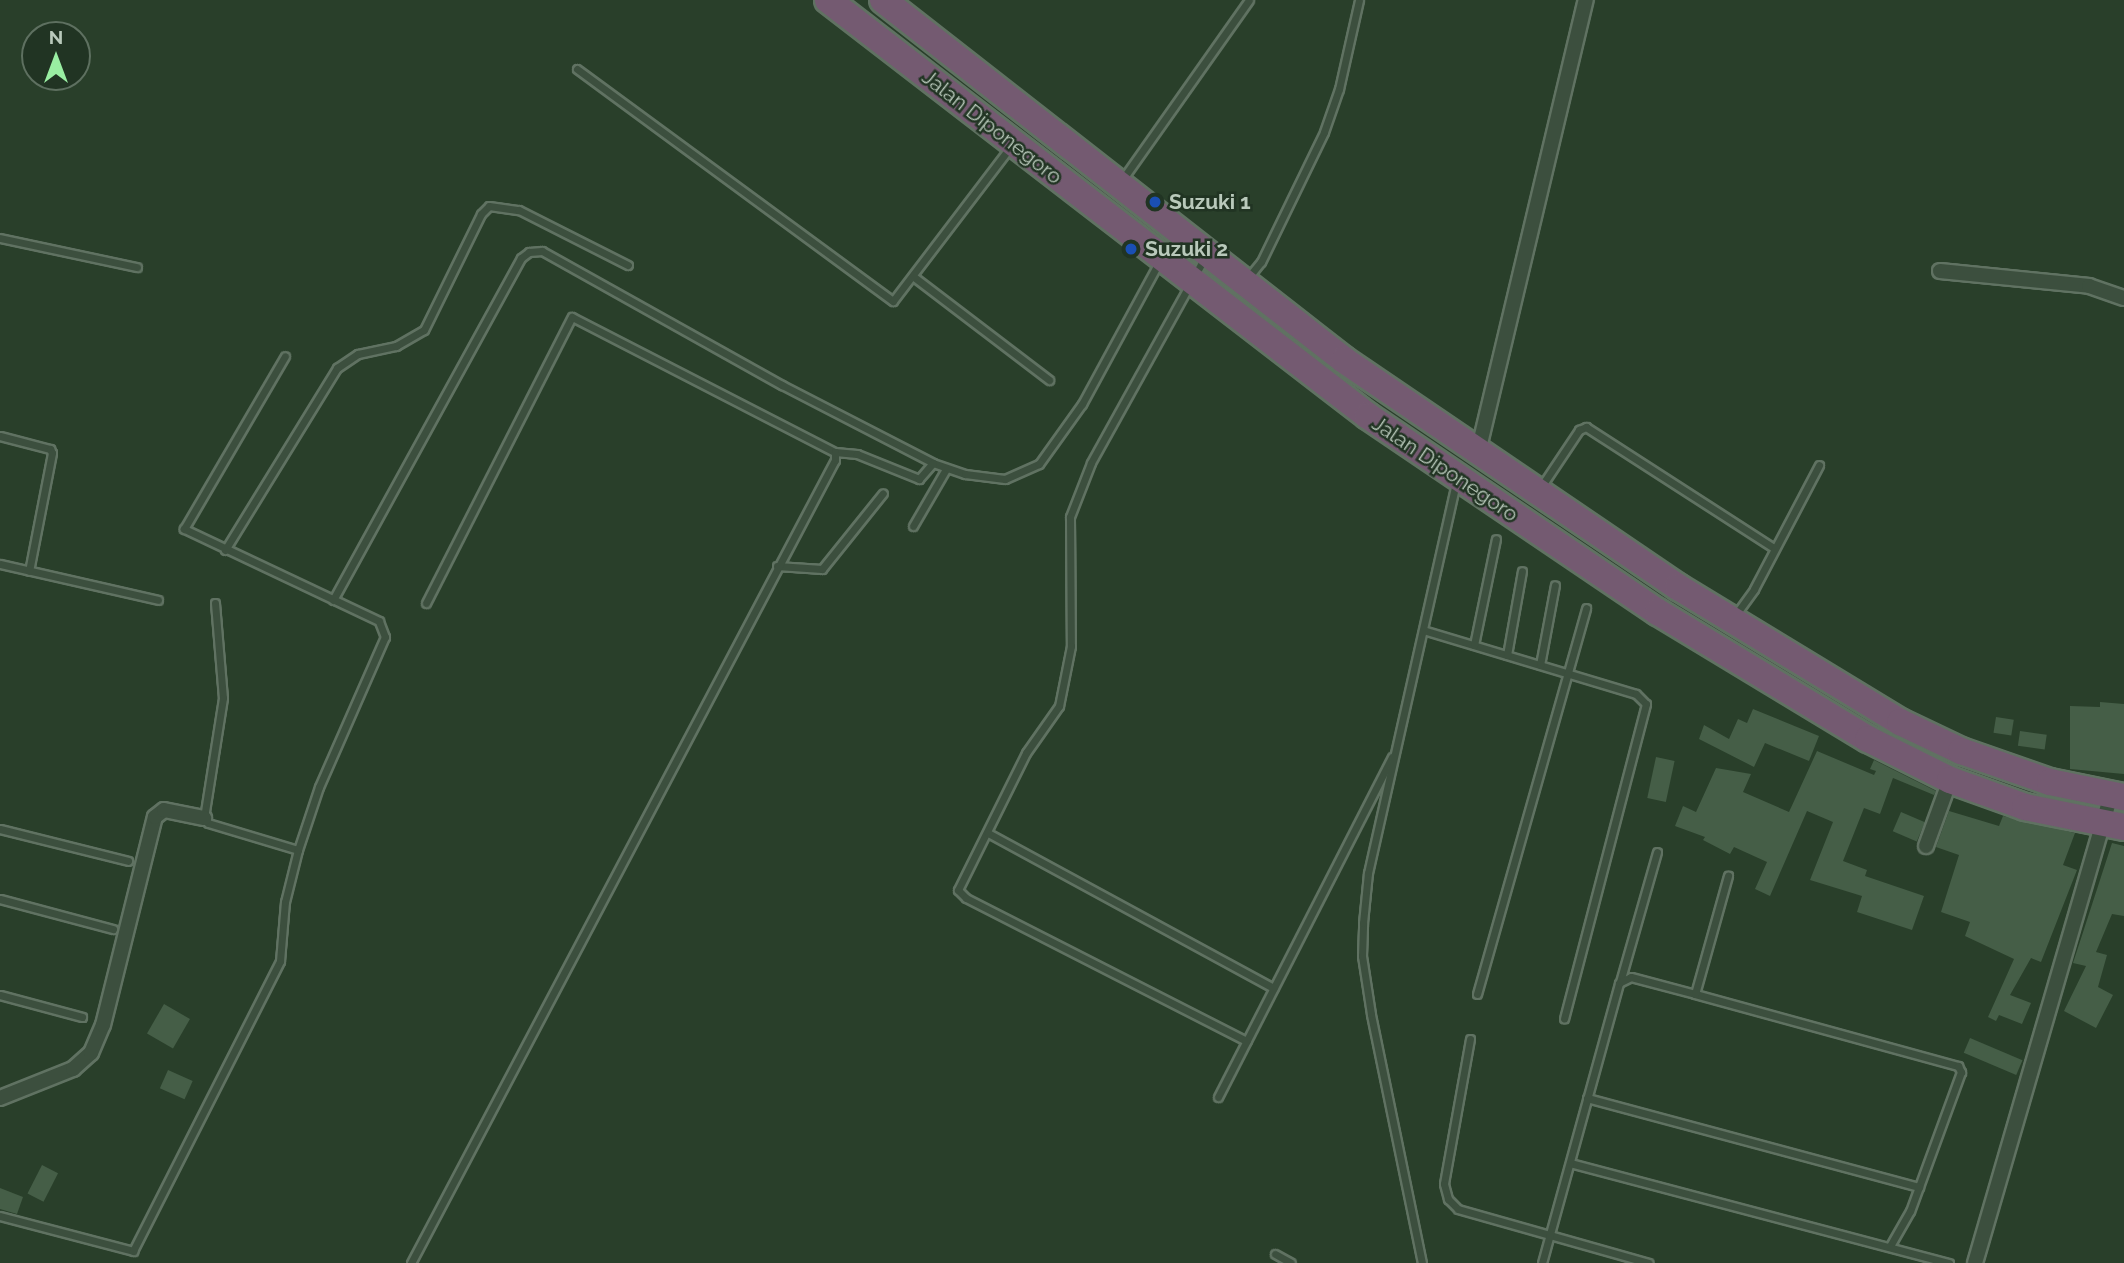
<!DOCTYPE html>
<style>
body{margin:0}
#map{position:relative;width:2124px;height:1263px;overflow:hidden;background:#293f2a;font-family:Raleway,sans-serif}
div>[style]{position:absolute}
.building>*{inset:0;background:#455e47;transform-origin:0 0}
.roads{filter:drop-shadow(2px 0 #607262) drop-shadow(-2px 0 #607262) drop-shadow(0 2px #607262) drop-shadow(0 -2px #607262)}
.lane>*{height:7px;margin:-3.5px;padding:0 3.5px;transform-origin:3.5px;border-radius:3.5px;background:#3c4f3e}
.street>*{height:14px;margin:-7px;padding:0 7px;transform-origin:7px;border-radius:7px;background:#3c4f3e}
.highway>*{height:26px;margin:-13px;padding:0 13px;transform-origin:13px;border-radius:13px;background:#745a71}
.dots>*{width:19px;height:19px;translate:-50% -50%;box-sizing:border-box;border:4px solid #213423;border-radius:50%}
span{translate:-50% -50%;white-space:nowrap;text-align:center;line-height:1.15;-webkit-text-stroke:5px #213423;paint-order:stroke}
.street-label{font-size:21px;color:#b9c9bb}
.poi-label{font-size:21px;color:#b9c9bb;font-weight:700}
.left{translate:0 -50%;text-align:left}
.north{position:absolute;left:21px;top:21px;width:70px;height:70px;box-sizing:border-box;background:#213423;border:2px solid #5e7060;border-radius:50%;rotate:0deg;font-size:19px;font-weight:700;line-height:28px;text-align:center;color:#b9c9bb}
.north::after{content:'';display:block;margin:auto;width:24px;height:32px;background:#99eea2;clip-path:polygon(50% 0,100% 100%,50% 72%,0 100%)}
</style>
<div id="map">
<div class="building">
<div style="clip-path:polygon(2100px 702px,2124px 704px,2124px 774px,2070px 769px,2070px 706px,2100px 707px)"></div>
<div style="clip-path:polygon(1753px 709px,1819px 736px,1809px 761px,1765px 743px,1754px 767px,1699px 739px,1704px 725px,1729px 739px,1738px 719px,1747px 723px)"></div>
<div style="left:1996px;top:717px;width:18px;height:16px;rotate:9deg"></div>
<div style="left:2020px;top:731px;width:27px;height:15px;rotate:8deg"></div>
<div style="clip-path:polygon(1817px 751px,1874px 775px,1876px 771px,1870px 769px,1874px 760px,1936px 791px,1934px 795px,1893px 778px,1880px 814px,1864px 808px,1843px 861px,1867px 870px,1865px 876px,1924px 896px,1912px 930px,1857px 912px,1862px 896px,1810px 880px,1833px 822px,1807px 811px,1770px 896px,1755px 889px,1767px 862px,1734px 847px,1730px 854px,1703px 840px,1705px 837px,1675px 826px,1683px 806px,1696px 812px,1716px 768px,1751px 774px,1743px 792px,1789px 812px)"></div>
<div style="left:1656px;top:757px;width:19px;height:42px;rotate:12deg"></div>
<div style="clip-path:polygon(1949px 811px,1999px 826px,2003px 816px,2075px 833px,2063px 865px,2077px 870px,2041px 962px,2031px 958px,2010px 995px,2031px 1003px,2022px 1024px,1999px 1015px,1996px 1021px,1988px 1017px,2014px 959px,1965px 936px,1970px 922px,1941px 912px,1959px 855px,1936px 847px)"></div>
<div style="left:1901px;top:812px;width:26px;height:21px;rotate:23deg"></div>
<div style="clip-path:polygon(2112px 843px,2124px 846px,2124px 916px,2112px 914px,2096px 952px,2107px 955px,2098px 987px,2113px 995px,2096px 1028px,2064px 1011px,2086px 966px,2073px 963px)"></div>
<div style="left:164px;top:1004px;width:30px;height:34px;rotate:30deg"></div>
<div style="left:1970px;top:1038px;width:57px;height:16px;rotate:23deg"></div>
<div style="left:168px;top:1070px;width:27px;height:20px;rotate:24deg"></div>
<div style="left:42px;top:1165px;width:18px;height:32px;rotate:27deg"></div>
<div style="clip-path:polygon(0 1188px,23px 1197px,17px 1214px,0 1209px)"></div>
</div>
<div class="roads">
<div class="lane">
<div style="left:577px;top:69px;width:392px;rotate:36.3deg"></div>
<div style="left:893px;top:301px;width:195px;rotate:-52.7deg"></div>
<div style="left:1122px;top:180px;width:220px;rotate:-54.8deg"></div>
<div style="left:0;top:238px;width:140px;rotate:12deg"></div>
<div style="left:1205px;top:257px;width:235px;rotate:119deg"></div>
<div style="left:1091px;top:463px;width:58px;rotate:111.3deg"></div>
<div style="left:1070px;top:517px;width:129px;rotate:89.6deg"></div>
<div style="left:1071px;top:646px;width:61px;rotate:101.3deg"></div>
<div style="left:1059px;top:706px;width:57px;rotate:125.1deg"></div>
<div style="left:1026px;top:753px;width:153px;rotate:116.4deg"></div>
<div style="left:958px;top:890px;width:11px;rotate:45deg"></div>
<div style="left:966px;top:898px;width:315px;rotate:27deg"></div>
<div style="left:914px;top:277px;width:170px;rotate:37.3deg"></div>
<div style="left:1247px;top:279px;width:22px;rotate:-51deg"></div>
<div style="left:1261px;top:262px;width:144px;rotate:-64.1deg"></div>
<div style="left:1324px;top:132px;width:46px;rotate:-70.8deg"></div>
<div style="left:1339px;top:89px;width:91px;rotate:-77.3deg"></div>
<div style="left:0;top:436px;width:52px;rotate:14.6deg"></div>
<div style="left:50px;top:449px;width:4px;rotate:63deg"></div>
<div style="left:52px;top:453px;width:120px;rotate:101deg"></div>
<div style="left:1541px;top:487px;width:69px;rotate:-56.3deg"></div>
<div style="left:1579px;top:430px;width:8px;rotate:-23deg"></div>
<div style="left:1586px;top:427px;width:224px;rotate:32.8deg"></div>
<div style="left:913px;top:526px;width:66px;rotate:-59.9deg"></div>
<div style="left:225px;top:550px;width:214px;rotate:-58.4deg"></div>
<div style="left:337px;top:368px;width:25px;rotate:-34deg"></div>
<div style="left:358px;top:354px;width:39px;rotate:-12deg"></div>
<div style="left:396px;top:346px;width:32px;rotate:-30deg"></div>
<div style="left:424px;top:330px;width:129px;rotate:-63.8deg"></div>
<div style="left:481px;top:214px;width:11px;rotate:-45deg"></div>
<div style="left:489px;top:206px;width:30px;rotate:8deg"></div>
<div style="left:519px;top:210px;width:122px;rotate:26.8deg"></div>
<div style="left:0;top:564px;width:162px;rotate:12.8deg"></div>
<div style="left:777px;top:566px;width:45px;rotate:3.8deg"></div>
<div style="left:822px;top:569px;width:97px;rotate:-51.2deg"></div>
<div style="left:333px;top:600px;width:390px;rotate:-61.2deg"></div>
<div style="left:521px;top:258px;width:10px;rotate:-37deg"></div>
<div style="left:529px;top:252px;width:13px;rotate:-4deg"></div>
<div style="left:542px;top:251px;width:275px;rotate:29.2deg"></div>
<div style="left:782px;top:385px;width:170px;rotate:27.3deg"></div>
<div style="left:933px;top:463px;width:34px;rotate:19deg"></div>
<div style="left:965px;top:474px;width:40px;rotate:7.1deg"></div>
<div style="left:1005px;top:479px;width:37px;rotate:-24deg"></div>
<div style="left:1039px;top:464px;width:74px;rotate:-54.4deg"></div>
<div style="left:1082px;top:404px;width:162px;rotate:-61.5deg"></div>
<div style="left:215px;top:603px;width:95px;rotate:85.2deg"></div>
<div style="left:223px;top:698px;width:121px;rotate:99deg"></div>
<div style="left:204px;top:818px;width:6px;rotate:51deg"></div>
<div style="left:208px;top:823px;width:94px;rotate:16.7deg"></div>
<div style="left:426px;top:603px;width:321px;rotate:-63deg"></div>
<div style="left:572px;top:317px;width:296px;rotate:27.2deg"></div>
<div style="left:835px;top:452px;width:22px;rotate:5deg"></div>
<div style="left:857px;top:454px;width:67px;rotate:22deg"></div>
<div style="left:919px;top:479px;width:21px;rotate:-49deg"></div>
<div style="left:1734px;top:617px;width:34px;rotate:-54deg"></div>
<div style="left:1754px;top:589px;width:140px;rotate:-62.3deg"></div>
<div style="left:1423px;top:630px;width:222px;rotate:16.7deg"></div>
<div style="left:1636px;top:694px;width:14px;rotate:45deg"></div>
<div style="left:1646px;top:704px;width:325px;rotate:104.6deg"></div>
<div style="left:1474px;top:645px;width:108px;rotate:-78.3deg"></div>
<div style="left:1507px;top:655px;width:85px;rotate:-79.9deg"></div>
<div style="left:1540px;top:665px;width:81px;rotate:-79.4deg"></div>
<div style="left:0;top:829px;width:132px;rotate:14deg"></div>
<div style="left:988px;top:833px;width:325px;rotate:28.5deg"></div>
<div style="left:0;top:899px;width:117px;rotate:14.9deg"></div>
<div style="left:1620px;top:982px;width:135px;rotate:-74.1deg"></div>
<div style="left:1477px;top:994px;width:401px;rotate:-74.2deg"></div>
<div style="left:1695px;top:994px;width:273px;rotate:15.3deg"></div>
<div style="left:1958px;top:1066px;width:7px;rotate:63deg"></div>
<div style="left:1961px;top:1072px;width:148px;rotate:110.1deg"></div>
<div style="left:1910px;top:1211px;width:40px;rotate:119.7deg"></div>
<div style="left:0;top:995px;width:85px;rotate:15deg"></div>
<div style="left:1470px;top:1039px;width:147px;rotate:100.2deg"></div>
<div style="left:1444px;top:1184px;width:16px;rotate:75deg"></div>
<div style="left:1448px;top:1199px;width:14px;rotate:45deg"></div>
<div style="left:1458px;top:1209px;width:198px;rotate:15.8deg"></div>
<div style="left:1218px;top:1097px;width:382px;rotate:-62.9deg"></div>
<div style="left:1587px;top:1098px;width:344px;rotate:15deg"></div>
<div style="left:1570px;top:1163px;width:392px;rotate:14.8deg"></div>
<div style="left:0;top:1216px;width:138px;rotate:14.7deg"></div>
<div style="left:133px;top:1251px;width:325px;rotate:-63.1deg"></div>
<div style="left:280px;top:961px;width:59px;rotate:-85.2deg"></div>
<div style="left:285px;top:902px;width:54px;rotate:-76deg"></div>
<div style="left:298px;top:850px;width:66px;rotate:-71.6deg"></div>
<div style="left:319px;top:787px;width:164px;rotate:-66.3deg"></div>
<div style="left:385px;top:637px;width:17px;rotate:-111deg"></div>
<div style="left:379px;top:621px;width:216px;rotate:-154.7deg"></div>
<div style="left:184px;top:529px;width:200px;rotate:-59.7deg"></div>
<div style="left:1275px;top:1254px;width:18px;rotate:29deg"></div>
<div style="left:411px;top:1263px;width:908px;rotate:-62.17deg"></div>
<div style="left:835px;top:460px;width:8px;rotate:-90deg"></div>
<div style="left:1422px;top:1263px;width:254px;rotate:-101.6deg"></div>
<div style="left:1371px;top:1014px;width:59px;rotate:-98.8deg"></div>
<div style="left:1362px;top:956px;width:33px;rotate:-88deg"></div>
<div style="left:1363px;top:923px;width:50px;rotate:-84.3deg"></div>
<div style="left:1368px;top:873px;width:401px;rotate:-77.3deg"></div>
<div style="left:1542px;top:1263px;width:290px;rotate:-74.6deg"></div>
<div style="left:1619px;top:983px;width:13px;rotate:-27deg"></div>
<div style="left:1631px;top:977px;width:66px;rotate:14.9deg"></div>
<div style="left:1695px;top:994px;width:123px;rotate:-74.4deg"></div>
</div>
<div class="street">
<div style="left:1940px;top:271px;width:150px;rotate:5.7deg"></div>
<div style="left:2089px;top:286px;width:37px;rotate:19deg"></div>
<div style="left:1478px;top:452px;width:465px;rotate:-76.6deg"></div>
<div style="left:1926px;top:846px;width:70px;rotate:-70deg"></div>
<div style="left:0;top:1098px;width:79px;rotate:-21.7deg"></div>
<div style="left:73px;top:1069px;width:24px;rotate:-42deg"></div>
<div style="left:91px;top:1053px;width:30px;rotate:-67deg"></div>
<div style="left:103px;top:1025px;width:214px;rotate:-76deg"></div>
<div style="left:155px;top:817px;width:11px;rotate:-38deg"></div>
<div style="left:164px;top:810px;width:41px;rotate:11.3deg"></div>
<div style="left:1975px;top:1263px;width:486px;rotate:-73.8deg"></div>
</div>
<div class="highway">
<div style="left:828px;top:0;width:682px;rotate:37.61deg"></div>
<div style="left:1368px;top:416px;width:350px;rotate:34.1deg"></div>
<div style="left:1658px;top:612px;width:245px;rotate:31.2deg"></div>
<div style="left:1868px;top:739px;width:92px;rotate:26.6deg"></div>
<div style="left:1950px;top:780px;width:80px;rotate:19.8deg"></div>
<div style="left:2025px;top:807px;width:101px;rotate:11.4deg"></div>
<div style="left:883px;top:0;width:585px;rotate:37.99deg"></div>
<div style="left:1344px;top:360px;width:404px;rotate:34.2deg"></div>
<div style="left:1678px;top:587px;width:260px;rotate:31.3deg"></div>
<div style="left:1900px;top:722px;width:68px;rotate:25.4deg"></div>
<div style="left:1961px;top:751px;width:94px;rotate:19.2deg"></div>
<div style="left:2050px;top:782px;width:76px;rotate:11.5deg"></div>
</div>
</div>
<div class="dots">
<div style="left:1155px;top:202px;background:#1a4fb4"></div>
<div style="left:1131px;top:249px;background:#1a4fb4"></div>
</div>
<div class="street-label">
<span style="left:992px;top:127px;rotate:38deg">Jalan Diponegoro</span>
<span style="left:1445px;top:469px;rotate:34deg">Jalan Diponegoro</span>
</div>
<div class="poi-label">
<span class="left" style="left:1169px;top:202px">Suzuki 1</span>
<span class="left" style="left:1145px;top:249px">Suzuki 2</span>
</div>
<div class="north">N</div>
</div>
